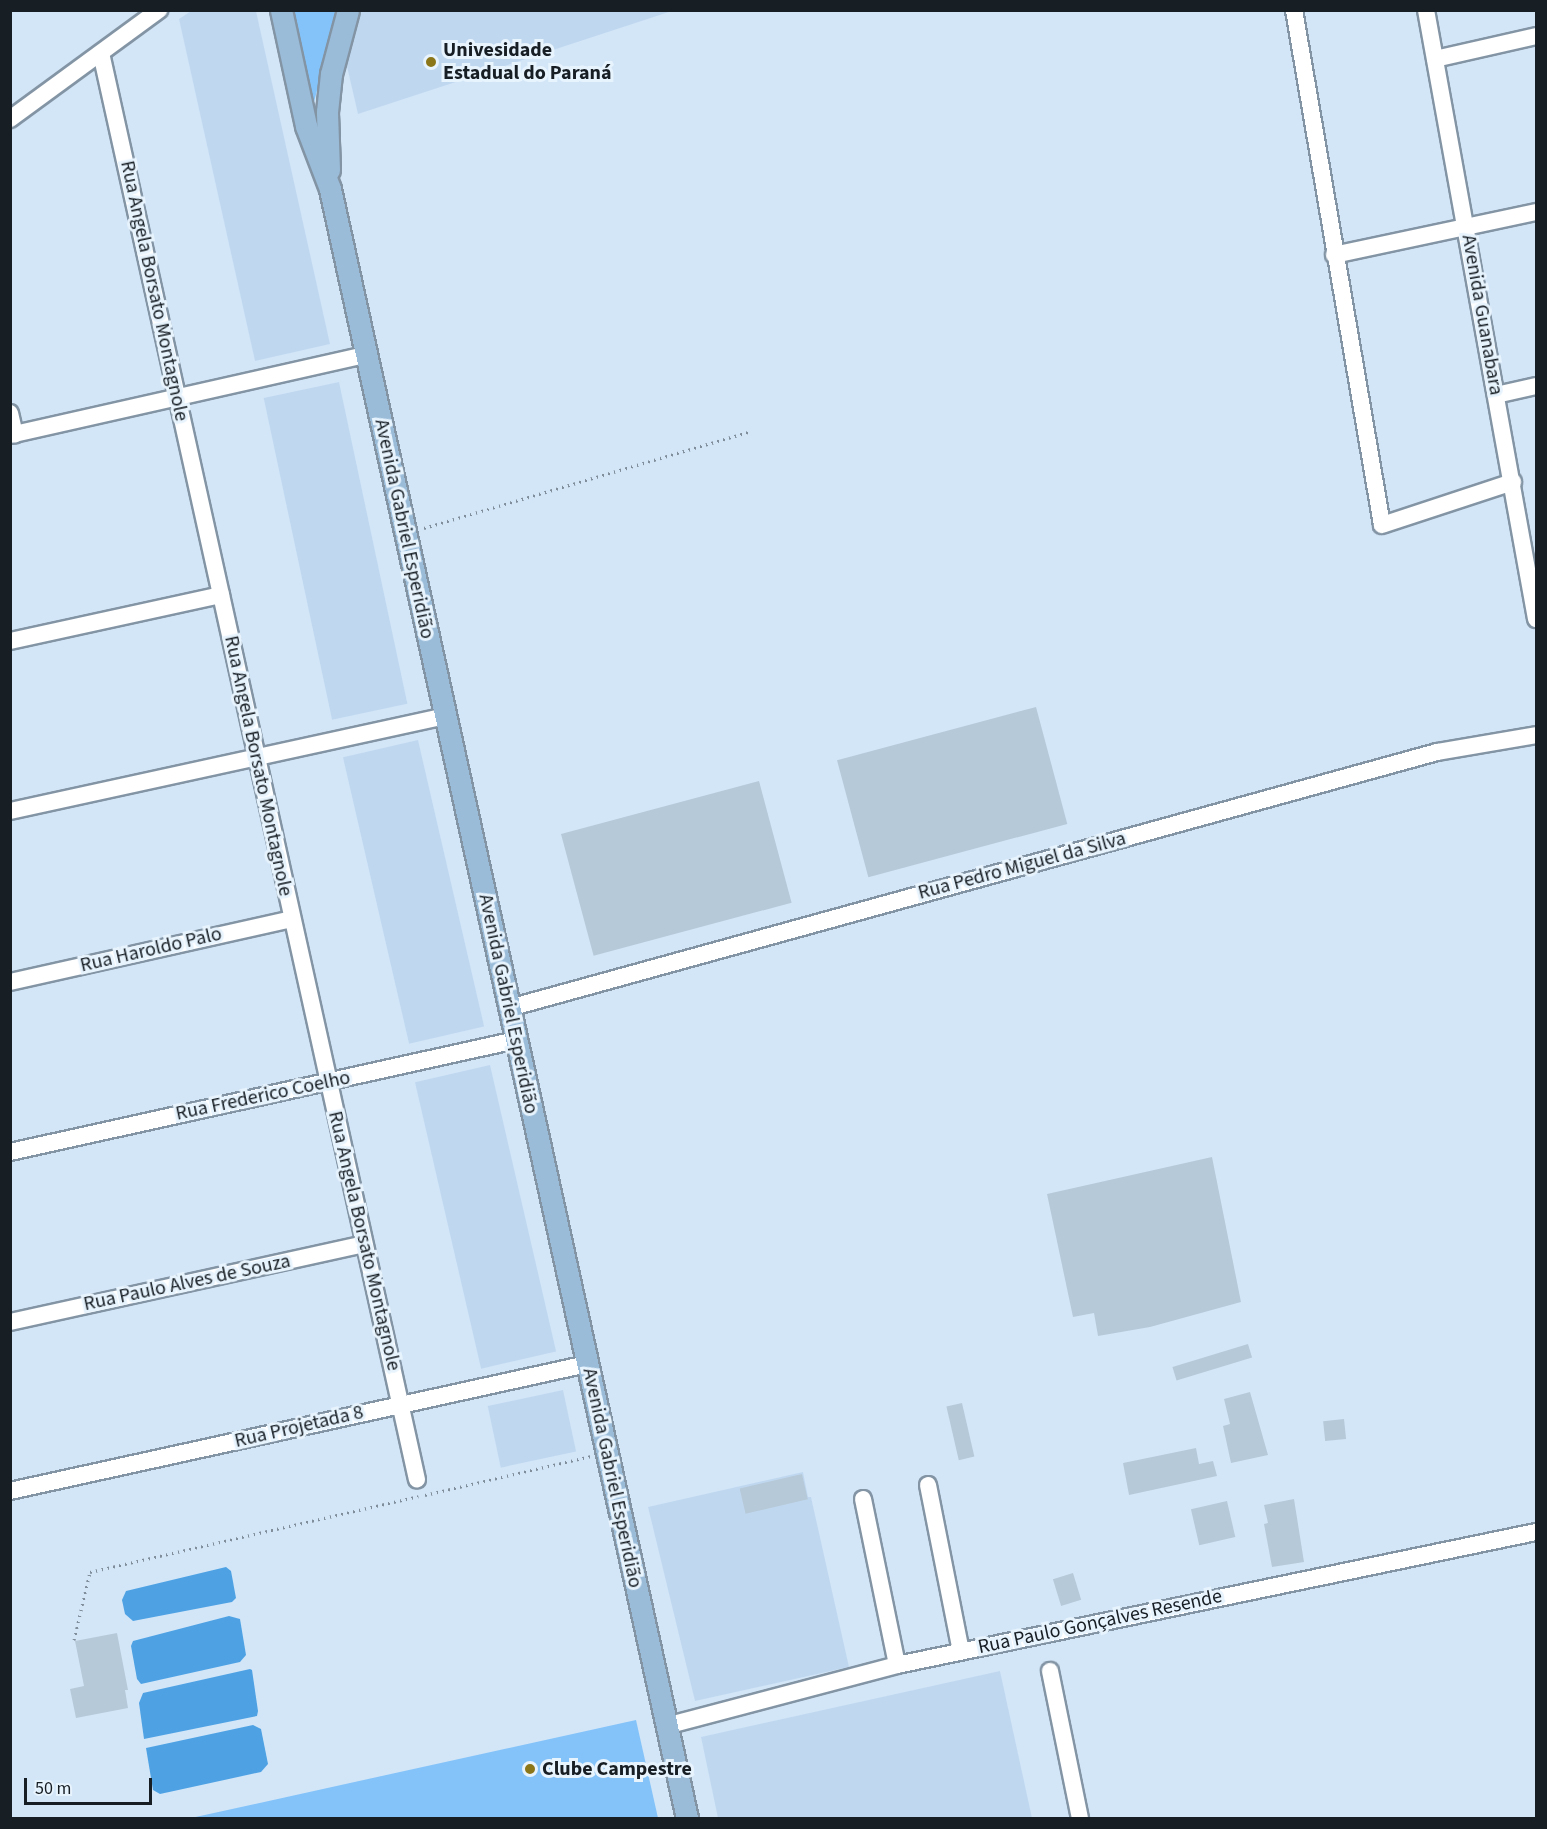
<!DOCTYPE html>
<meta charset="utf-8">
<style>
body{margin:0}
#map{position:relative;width:1547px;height:1829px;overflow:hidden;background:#d3e6f8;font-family:"Source Sans 3",sans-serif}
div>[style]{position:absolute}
.built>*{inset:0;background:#c0d8ef;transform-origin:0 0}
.green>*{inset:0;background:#84c3f9}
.water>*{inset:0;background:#4ea2e4}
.building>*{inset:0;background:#b6c9d9;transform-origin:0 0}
.path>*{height:3px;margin-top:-1.5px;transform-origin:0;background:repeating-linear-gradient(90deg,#808e9b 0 1.5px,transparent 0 6px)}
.roads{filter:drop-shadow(2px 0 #8395a5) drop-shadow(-2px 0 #8395a5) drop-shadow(0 2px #8395a5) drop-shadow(0 -2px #8395a5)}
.minor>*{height:16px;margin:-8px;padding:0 8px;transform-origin:8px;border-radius:8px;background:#fff}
.major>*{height:21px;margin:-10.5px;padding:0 10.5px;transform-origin:10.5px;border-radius:10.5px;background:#9abcd9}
.dots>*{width:16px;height:16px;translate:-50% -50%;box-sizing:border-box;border:3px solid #e7f3fd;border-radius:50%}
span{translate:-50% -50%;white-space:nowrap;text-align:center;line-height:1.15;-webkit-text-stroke:6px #e7f3fd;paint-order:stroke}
.poi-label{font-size:20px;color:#171e24;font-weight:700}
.left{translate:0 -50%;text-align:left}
.street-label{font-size:20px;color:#171e24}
.frame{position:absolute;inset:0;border:12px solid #171e24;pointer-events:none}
.scale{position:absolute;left:24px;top:1778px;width:128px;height:27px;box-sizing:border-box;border:3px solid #171e24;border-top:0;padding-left:8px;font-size:18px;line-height:21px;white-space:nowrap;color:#171e24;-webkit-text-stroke:4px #e7f3fd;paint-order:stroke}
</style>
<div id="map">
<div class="built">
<div style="clip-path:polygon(334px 10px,672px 11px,358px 114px)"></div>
<div style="clip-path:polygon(191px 11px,256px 11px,330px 344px,255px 361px,179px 19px)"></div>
<div style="left:339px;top:382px;width:329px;height:77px;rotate:78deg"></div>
<div style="left:418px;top:740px;width:294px;height:77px;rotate:77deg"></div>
<div style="left:490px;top:1065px;width:294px;height:77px;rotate:77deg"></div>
<div style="left:563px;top:1390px;width:63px;height:77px;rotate:78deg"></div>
<div style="clip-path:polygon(803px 1472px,808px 1497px,811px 1497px,849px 1667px,695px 1701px,648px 1507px)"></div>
<div style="clip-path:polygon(1000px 1671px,1032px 1818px,718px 1818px,701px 1737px)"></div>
</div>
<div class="green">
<div style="clip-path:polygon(291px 11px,338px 11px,314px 102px,311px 103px)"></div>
<div style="clip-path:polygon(636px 1720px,658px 1818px,191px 1818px)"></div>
</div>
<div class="water">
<div style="clip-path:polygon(226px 1567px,231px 1571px,236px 1598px,232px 1602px,133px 1621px,125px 1614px,122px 1600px,126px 1591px)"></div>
<div style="clip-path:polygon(229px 1616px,240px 1619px,246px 1655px,240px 1662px,141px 1684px,137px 1679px,131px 1646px,133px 1641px)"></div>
<div style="clip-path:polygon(250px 1669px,252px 1670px,258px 1711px,257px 1716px,144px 1739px,139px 1703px,143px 1693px)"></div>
<div style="clip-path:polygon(253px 1725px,261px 1729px,268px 1764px,261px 1772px,160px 1794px,153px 1790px,146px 1748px)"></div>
</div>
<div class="building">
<div style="left:1036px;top:707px;width:121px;height:206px;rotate:75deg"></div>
<div style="left:759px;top:781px;width:126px;height:205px;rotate:75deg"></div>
<div style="clip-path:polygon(1212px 1157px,1241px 1302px,1150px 1327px,1098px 1336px,1094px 1313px,1073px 1317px,1047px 1194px)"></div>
<div style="left:1248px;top:1344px;width:14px;height:79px;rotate:73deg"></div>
<div style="clip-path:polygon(1250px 1392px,1268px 1455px,1231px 1463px,1223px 1426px,1230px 1424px,1224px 1399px)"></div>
<div style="left:962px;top:1403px;width:55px;height:16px;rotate:77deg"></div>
<div style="left:1344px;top:1419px;width:20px;height:21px;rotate:84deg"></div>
<div style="clip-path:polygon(1196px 1448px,1199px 1464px,1213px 1461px,1217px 1476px,1129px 1495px,1123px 1463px)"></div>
<div style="left:802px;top:1474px;width:26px;height:64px;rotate:77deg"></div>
<div style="clip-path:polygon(1294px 1499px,1304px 1562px,1272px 1567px,1264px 1524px,1268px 1523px,1264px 1505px)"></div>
<div style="left:1227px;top:1501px;width:37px;height:37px;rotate:77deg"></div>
<div style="left:1073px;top:1573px;width:28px;height:21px;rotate:73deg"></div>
<div style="clip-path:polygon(117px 1633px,128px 1690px,125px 1690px,128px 1708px,76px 1718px,70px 1689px,84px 1686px,75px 1641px)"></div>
</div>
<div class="path">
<div style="left:424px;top:528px;width:339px;rotate:-16.5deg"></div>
<div style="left:425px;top:1495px;width:171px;rotate:-13.2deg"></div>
<div style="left:74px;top:1640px;width:70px;rotate:-76.8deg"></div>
<div style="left:90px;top:1572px;width:337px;rotate:-13deg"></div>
</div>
<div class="roads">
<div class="minor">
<div style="left:1294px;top:10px;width:522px;rotate:80.3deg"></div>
<div style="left:1382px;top:525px;width:138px;rotate:-18.2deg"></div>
<div style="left:1426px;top:10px;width:619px;rotate:79.76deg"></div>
<div style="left:101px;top:53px;width:1461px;rotate:77.51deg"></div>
<div style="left:1435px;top:59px;width:104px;rotate:-12.8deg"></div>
<div style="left:10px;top:119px;width:185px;rotate:-36.2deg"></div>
<div style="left:1334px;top:255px;width:207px;rotate:-12deg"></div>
<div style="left:1496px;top:395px;width:41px;rotate:-12.7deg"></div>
<div style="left:10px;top:413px;width:22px;rotate:77deg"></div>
<div style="left:10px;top:435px;width:365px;rotate:-12.7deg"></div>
<div style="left:10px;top:641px;width:216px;rotate:-12.3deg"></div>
<div style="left:10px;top:811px;width:445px;rotate:-12.3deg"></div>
<div style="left:10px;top:982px;width:289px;rotate:-12.6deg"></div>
<div style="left:509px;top:1008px;width:963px;rotate:-15.42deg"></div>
<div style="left:1437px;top:752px;width:100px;rotate:-9.7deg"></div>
<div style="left:10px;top:1152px;width:518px;rotate:-12.48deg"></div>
<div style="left:10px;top:1322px;width:362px;rotate:-12.4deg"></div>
<div style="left:928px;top:1485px;width:169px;rotate:78.8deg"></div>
<div style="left:10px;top:1491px;width:591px;rotate:-12.41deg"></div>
<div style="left:863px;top:1499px;width:169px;rotate:78.4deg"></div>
<div style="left:1050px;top:1671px;width:150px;rotate:78.5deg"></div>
<div style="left:666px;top:1726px;width:239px;rotate:-14.8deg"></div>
<div style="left:897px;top:1665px;width:653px;rotate:-11.76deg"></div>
</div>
<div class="major">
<div style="left:281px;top:10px;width:119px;rotate:77.8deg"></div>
<div style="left:306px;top:126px;width:67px;rotate:69.1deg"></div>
<div style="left:330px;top:189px;width:1668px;rotate:77.64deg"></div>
<div style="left:329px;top:170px;width:58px;rotate:-92deg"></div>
<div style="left:327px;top:112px;width:38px;rotate:-84deg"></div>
<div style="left:331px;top:74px;width:66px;rotate:-75.1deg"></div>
</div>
</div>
<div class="dots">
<div style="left:431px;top:62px;background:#8b761a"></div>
<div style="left:530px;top:1769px;background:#8b761a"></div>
</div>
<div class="poi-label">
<span class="left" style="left:443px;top:62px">Univesidade<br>Estadual do Paraná</span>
<span class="left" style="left:542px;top:1769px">Clube Campestre</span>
</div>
<div class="street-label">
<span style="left:154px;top:291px;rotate:78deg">Rua Angela Borsato Montagnole</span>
<span style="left:1482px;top:315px;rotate:80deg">Avenida Guanabara</span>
<span style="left:404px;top:529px;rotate:78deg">Avenida Gabriel Esperidião</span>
<span style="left:258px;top:766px;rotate:78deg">Rua Angela Borsato Montagnole</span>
<span style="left:1022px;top:866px;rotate:-15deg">Rua Pedro Miguel da Silva</span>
<span style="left:151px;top:950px;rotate:-13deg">Rua Haroldo Palo</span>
<span style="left:508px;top:1004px;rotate:78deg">Avenida Gabriel Esperidião</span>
<span style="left:263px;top:1096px;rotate:-12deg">Rua Frederico Coelho</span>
<span style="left:364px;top:1241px;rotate:77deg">Rua Angela Borsato Montagnole</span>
<span style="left:187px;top:1283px;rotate:-12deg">Rua Paulo Alves de Souza</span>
<span style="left:299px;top:1427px;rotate:-13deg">Rua Projetada 8</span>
<span style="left:612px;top:1478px;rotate:78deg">Avenida Gabriel Esperidião</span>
<span style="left:1100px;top:1622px;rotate:-12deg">Rua Paulo Gonçalves Resende</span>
</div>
<div class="frame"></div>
<div class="scale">50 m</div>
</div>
